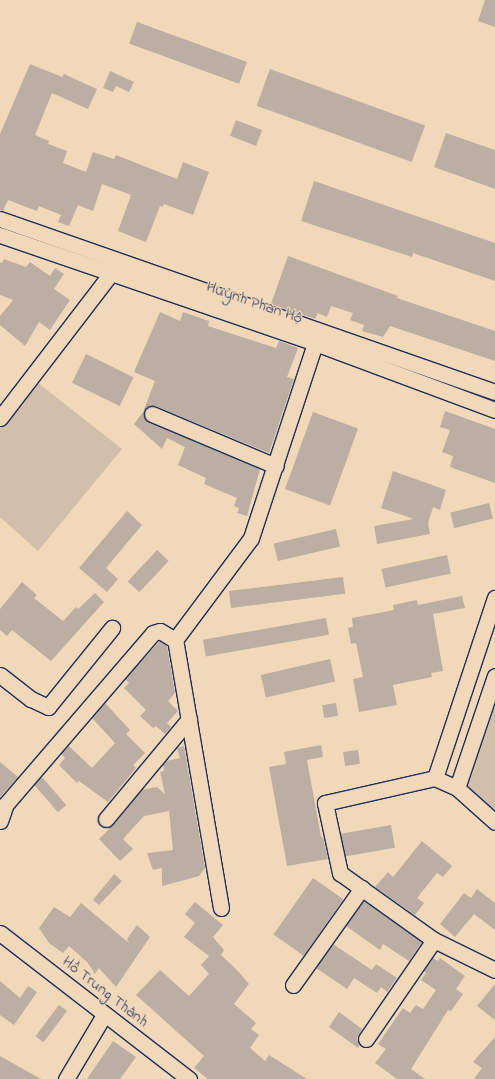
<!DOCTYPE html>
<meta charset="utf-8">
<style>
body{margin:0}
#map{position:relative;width:495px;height:1079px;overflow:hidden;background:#f1d8b9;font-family:"Indie Flower",sans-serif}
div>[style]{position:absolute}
.green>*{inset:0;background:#d1bfac}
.building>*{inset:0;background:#bcaea3;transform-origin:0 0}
.roads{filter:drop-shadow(1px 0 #1b2f5e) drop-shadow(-1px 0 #1b2f5e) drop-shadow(0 1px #1b2f5e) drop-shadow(0 -1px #1b2f5e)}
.minor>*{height:15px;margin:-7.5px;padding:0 7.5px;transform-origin:7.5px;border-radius:7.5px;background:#f1d8b9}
span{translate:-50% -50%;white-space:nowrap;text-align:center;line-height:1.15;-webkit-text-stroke:3px #f1d8b9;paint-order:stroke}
.street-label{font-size:16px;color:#1b2f5e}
</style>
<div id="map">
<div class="green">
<div style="clip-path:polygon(33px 379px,122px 449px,38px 551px,0 517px,0 422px)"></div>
<div style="clip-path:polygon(495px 676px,495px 822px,457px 788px)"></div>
</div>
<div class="building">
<div style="clip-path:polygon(485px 0,495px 0,495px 27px,478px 21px)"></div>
<div style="left:137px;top:22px;width:117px;height:23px;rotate:20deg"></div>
<div style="clip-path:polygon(30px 64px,62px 77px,64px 74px,97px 89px,88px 109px,52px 93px,35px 135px,49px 141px,48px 144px,67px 151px,63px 163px,86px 172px,93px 152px,114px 159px,116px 155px,177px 179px,183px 162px,209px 172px,193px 215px,164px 204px,162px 207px,160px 206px,146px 242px,118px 231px,131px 195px,102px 184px,93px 211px,78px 205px,69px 226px,58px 222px,61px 215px,39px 206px,37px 211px,8px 200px,3px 211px,0 210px,0 134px)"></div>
<div style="left:270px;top:69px;width:165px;height:39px;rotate:20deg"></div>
<div style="clip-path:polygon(110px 71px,134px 82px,129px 92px,116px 86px,113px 92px,103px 88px)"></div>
<div style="left:236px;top:120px;width:28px;height:17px;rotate:21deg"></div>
<div style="clip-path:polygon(446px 133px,495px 150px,495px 189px,434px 167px)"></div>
<div style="clip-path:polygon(314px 181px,495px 243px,495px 281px,413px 253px,412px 257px,301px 221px)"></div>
<div style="clip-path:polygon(288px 256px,398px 296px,397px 298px,495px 331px,495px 361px,390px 326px,383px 337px,362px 331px,364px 325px,350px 320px,353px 313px,331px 306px,327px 317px,318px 313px,315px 319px,271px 304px)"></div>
<div style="clip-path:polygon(4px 259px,26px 267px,30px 262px,50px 276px,55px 268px,64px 274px,54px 289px,70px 300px,50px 330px,39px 322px,25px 346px,0 325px,0 316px,13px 300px,0 295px,0 262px,2px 263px)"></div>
<div style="clip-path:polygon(160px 312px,180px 321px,183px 312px,209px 321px,208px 326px,276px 348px,279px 341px,298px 348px,287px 377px,294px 379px,269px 453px,155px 406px,147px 407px,144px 411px,145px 419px,149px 422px,260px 469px,247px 516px,237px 513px,239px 508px,234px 506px,237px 498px,204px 484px,206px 478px,178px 465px,185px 447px,167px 438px,162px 449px,134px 424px,143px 412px,155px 381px,134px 372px)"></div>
<div style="left:86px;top:354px;width:53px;height:32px;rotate:26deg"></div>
<div style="clip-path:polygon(445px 411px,495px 429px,495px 483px,450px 467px,453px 456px,442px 452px,450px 430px,440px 427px)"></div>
<div style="left:313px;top:412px;width:48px;height:82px;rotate:20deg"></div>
<div style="clip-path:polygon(393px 471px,446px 490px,440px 510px,433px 507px,428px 523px,430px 534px,377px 544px,374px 526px,414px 519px,381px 508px)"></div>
<div style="left:489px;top:503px;width:16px;height:40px;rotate:76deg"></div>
<div style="clip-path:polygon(127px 511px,142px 525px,106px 568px,118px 579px,107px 592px,79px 568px)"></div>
<div style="left:336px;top:529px;width:18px;height:64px;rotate:77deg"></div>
<div style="left:157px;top:550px;width:16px;height:43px;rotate:43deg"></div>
<div style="left:447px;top:555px;width:19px;height:67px;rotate:78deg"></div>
<div style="left:343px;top:577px;width:17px;height:115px;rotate:83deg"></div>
<div style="clip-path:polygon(22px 582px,37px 595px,34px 598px,63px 621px,76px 607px,78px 609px,95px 593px,104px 602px,51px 661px,12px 630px,7px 636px,0 630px,0 609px)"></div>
<div style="clip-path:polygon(462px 596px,465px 608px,433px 614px,443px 671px,431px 673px,432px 677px,393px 685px,397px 705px,359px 712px,353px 679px,363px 677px,356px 643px,351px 644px,348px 628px,353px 627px,352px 618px,394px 610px,393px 605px,417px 600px,418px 605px)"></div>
<div style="left:326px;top:618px;width:17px;height:125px;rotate:80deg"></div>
<div style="clip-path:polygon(160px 641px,167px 646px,175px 693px,168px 701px,178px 711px,167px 723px,171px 727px,165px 734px,156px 726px,153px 728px,140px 716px,146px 710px,124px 688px,129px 683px,125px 679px)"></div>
<div style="left:330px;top:659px;width:23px;height:71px;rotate:77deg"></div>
<div style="clip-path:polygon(105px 703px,130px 730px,126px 734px,145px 753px,133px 765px,136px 768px,108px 802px,79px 781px,77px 783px,59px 765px,65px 758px,61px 754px,68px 745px,92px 768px,115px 743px,92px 718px)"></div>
<div style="left:336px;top:703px;width:13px;height:14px;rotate:81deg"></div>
<div style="clip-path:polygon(321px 745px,323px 757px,307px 760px,321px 837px,323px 837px,328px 859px,287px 866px,269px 767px,286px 764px,284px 752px)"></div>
<div style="clip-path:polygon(184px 746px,205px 868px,199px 876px,162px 886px,162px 868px,153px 870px,147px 853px,173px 850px,169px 811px,144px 816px,123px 839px,133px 849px,120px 861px,99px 839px,116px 822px,142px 790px,157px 787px,165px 794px,160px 772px,164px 771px,163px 765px,166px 761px,180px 758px,177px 748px)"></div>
<div style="left:358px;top:750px;width:14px;height:15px;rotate:82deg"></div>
<div style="clip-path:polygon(0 762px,18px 777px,0 797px)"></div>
<div style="left:42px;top:777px;width:37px;height:11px;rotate:49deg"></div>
<div style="left:391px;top:825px;width:23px;height:51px;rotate:80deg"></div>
<div style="clip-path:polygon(422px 841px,452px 866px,443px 877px,437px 873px,417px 898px,424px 903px,415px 915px,375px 887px,388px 872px,393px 877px)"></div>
<div style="clip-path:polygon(114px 874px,122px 881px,99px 905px,93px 900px)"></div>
<div style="left:313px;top:878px;width:37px;height:69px;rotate:35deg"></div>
<div style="clip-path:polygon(477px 889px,495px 903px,495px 930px,474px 914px,455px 937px,440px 924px,464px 893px,471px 898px)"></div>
<div style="clip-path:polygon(364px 901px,422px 942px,409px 961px,383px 944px,380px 950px,346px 926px)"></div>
<div style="clip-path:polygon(195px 902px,223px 925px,213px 937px,224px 950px,221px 955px,238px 971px,249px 984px,234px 1004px,256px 1023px,251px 1029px,259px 1035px,250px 1048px,265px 1061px,269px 1055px,307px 1079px,208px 1079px,194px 1068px,204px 1056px,136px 995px,160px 970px,189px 996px,209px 974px,201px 965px,209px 956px,184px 937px,195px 923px,185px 914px)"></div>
<div style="clip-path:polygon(81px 903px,129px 943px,127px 939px,137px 925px,150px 937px,116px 987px,99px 968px,95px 974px,87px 962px,69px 946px,63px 953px,49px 943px,39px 928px,54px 907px,70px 917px)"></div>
<div style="clip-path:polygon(333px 944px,372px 970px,376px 964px,397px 978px,387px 992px,381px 987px,377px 993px,354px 978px,347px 989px,316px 968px)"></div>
<div style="clip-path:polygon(433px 958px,438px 961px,440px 958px,465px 976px,456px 989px,463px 994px,451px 1011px,448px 1010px,411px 1069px,425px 1079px,397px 1079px,375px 1063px,386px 1049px,378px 1044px,403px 1008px,410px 1013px,416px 1005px,423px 1009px,436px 990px,421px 980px,426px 973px,424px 971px)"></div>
<div style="clip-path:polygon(0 981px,20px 998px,28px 986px,37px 992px,14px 1025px,0 1015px)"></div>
<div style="clip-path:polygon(495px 984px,495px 1020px,477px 1006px)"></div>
<div style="left:59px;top:1005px;width:10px;height:39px;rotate:37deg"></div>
<div style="clip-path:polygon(339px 1012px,362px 1029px,357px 1038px,360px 1045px,358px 1048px,329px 1027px)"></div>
<div style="clip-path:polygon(495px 1037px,495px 1079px,474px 1079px,482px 1068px,473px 1062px)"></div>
<div style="clip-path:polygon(113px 1041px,136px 1057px,120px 1079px,87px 1079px)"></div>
<div style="clip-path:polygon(0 1056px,41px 1079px,0 1079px)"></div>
</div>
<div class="roads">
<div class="minor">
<div style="left:0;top:219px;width:524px;rotate:19.26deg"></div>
<div style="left:0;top:235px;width:333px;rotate:18.9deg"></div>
<div style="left:315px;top:343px;width:192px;rotate:20.4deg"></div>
<div style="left:152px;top:414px;width:134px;rotate:22.8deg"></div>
<div style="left:0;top:418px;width:184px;rotate:-52.5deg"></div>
<div style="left:112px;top:272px;width:9px;rotate:-72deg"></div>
<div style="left:0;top:675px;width:39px;rotate:38deg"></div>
<div style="left:31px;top:699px;width:19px;rotate:25deg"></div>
<div style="left:48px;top:707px;width:102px;rotate:-51deg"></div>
<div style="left:435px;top:778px;width:190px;rotate:-71.6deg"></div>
<div style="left:457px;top:788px;width:118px;rotate:-71.3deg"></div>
<div style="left:106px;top:819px;width:130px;rotate:-50.3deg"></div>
<div style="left:0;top:821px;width:18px;rotate:-71deg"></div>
<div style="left:6px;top:804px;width:225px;rotate:-49.3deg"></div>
<div style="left:153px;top:633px;width:7px;rotate:-16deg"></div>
<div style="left:160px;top:631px;width:17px;rotate:31deg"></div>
<div style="left:495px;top:822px;width:51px;rotate:-138.2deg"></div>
<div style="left:457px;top:788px;width:24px;rotate:-156deg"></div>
<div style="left:435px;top:778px;width:113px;rotate:167.2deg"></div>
<div style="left:325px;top:803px;width:72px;rotate:77.9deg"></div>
<div style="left:340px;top:873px;width:115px;rotate:35.5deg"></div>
<div style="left:434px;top:940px;width:68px;rotate:26.2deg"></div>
<div style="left:221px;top:908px;width:272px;rotate:-99.7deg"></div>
<div style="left:175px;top:640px;width:127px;rotate:-53.3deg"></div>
<div style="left:251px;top:538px;width:205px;rotate:-71.8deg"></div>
<div style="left:0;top:933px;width:239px;rotate:37.7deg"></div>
<div style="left:293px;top:985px;width:119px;rotate:-54.6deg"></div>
<div style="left:366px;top:1039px;width:120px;rotate:-55.5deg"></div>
<div style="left:66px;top:1079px;width:74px;rotate:-59.3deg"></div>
</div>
</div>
<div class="street-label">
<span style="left:254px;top:303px;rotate:19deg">Huỳnh Phan Hộ</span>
<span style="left:105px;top:992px;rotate:38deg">Hồ Trung Thành</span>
</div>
</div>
